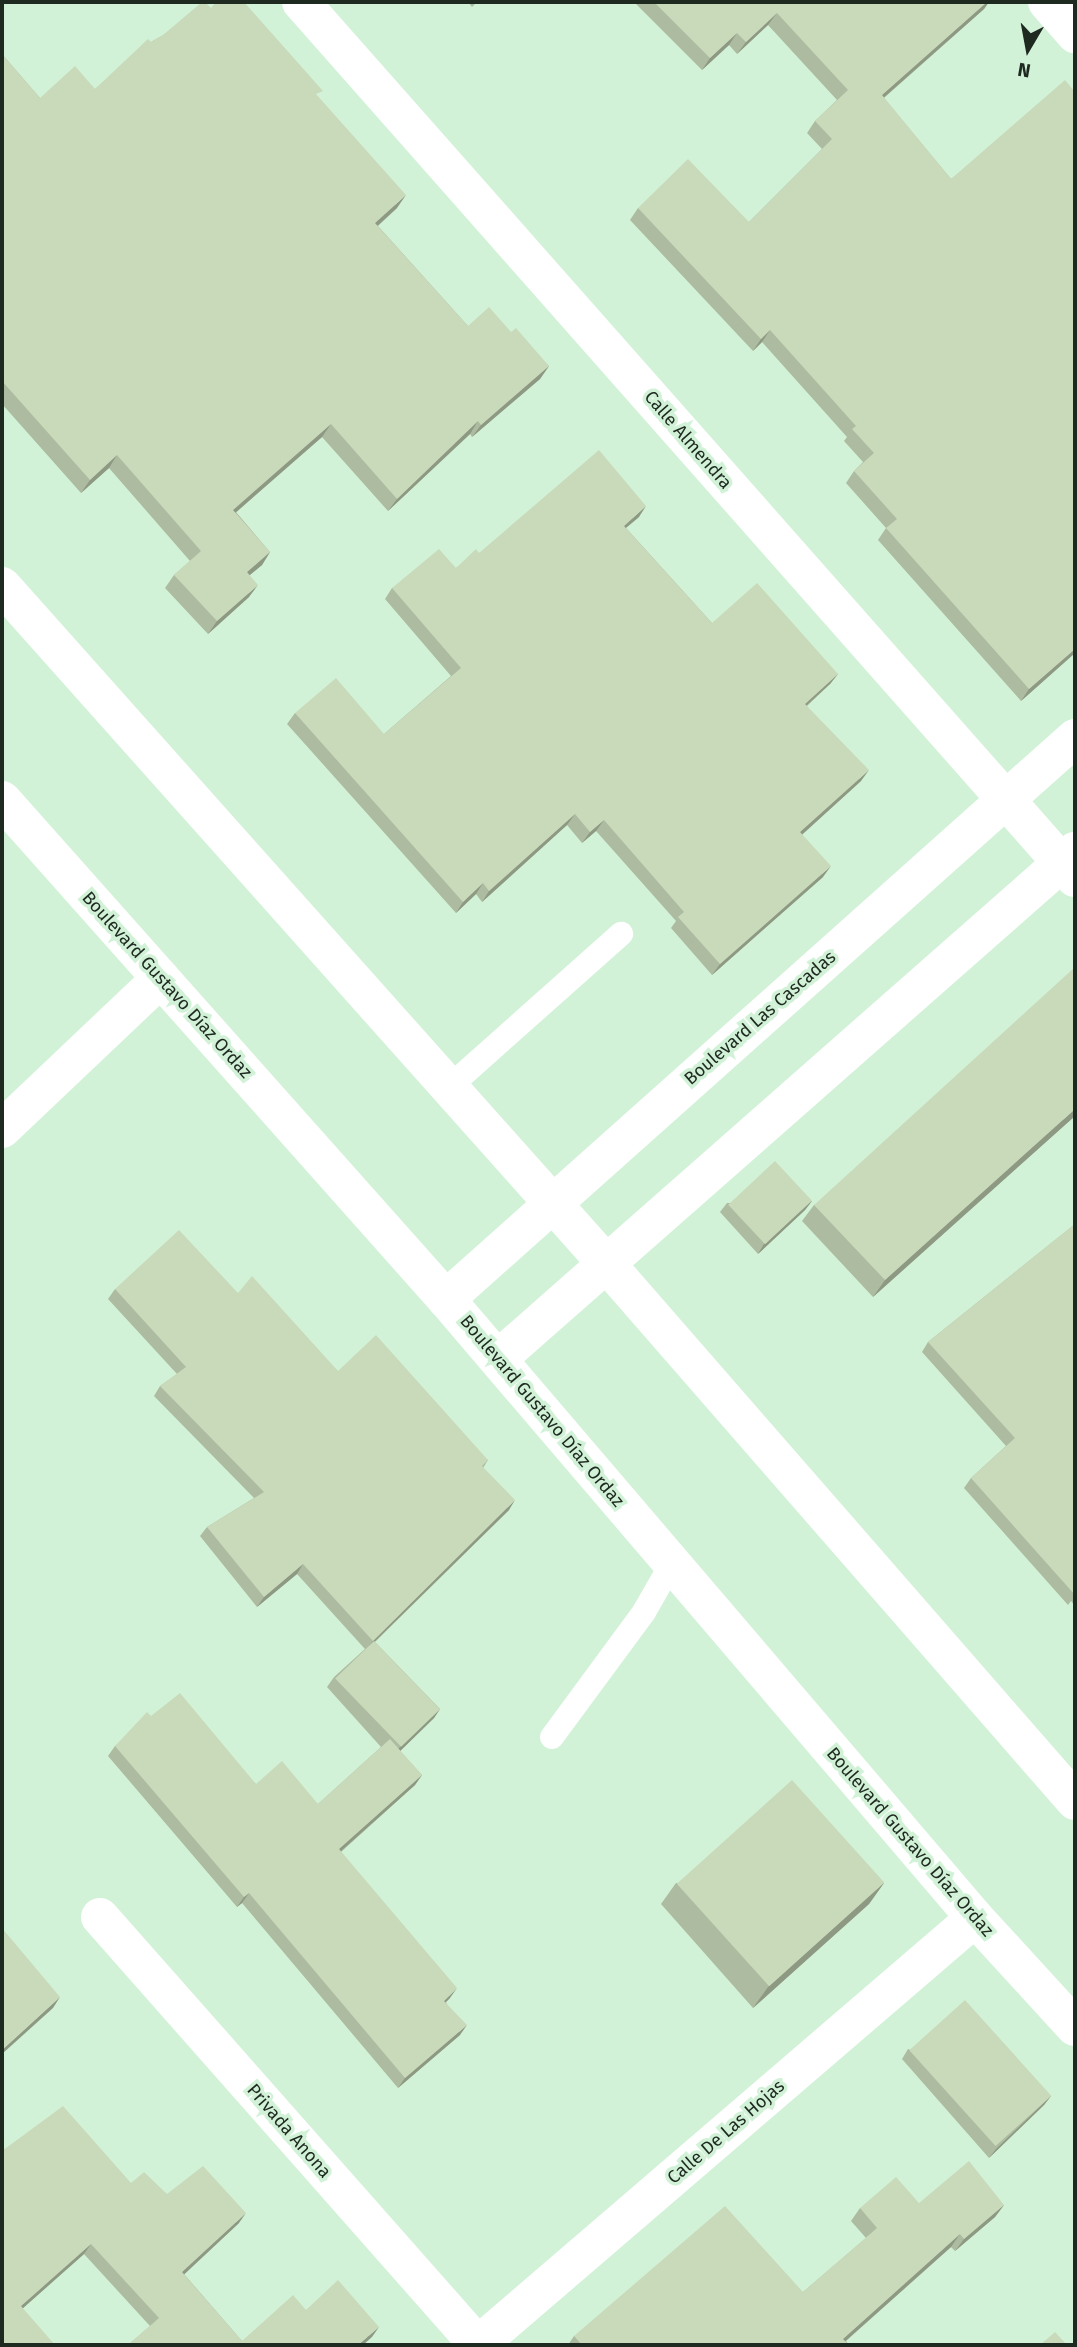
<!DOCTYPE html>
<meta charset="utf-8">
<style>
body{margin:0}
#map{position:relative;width:1077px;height:2347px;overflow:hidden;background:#d2f2d8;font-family:"Fira Sans",sans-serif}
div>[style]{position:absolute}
.service>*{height:24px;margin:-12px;padding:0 12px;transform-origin:12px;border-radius:12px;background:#fff}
.minor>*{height:38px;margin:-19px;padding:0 19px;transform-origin:19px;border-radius:19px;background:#fff}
.tertiary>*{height:38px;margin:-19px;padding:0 19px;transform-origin:19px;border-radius:19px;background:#fff}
.primary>*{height:38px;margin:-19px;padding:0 19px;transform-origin:19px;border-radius:19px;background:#fff}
.wall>*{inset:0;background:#adbba0}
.shaded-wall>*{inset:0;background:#8d9982}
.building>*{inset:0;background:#c9daba;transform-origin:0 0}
span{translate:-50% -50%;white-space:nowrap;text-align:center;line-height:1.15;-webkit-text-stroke:7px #d2f2d8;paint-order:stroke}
.street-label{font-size:18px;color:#1e2920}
.frame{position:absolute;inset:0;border:4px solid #1e2920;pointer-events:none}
.north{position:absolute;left:993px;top:14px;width:70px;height:70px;-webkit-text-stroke:5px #d2f2d8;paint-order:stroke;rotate:190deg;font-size:19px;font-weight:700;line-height:28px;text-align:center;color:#1e2920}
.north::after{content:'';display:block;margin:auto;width:24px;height:32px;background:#1e2920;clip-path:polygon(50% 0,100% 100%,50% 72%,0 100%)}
</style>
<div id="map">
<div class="service">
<div style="left:448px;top:1088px;width:232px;rotate:-41.7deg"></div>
<div style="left:552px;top:1737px;width:155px;rotate:-53.6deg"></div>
<div style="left:644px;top:1612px;width:56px;rotate:-60.3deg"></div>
</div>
<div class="minor">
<div style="left:301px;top:2px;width:1169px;rotate:48.54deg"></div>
<div style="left:1047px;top:2px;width:43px;rotate:48.8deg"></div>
<div style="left:2px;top:1129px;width:219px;rotate:-43.5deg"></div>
<div style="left:100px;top:1917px;width:571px;rotate:48.55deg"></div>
<div style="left:478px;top:2345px;width:655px;rotate:-40.67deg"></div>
</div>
<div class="tertiary">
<div style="left:446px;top:1299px;width:843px;rotate:-41.73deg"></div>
<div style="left:498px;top:1359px;width:769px;rotate:-41.36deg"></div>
</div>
<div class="primary">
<div style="left:2px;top:586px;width:906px;rotate:48.27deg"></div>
<div style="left:605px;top:1262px;width:715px;rotate:48.91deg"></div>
<div style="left:2px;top:800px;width:668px;rotate:48.34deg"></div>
<div style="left:446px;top:1299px;width:814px;rotate:49.48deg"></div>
<div style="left:975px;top:1918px;width:148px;rotate:47.5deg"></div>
</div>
<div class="wall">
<div style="clip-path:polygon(468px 2px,477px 2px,472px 7px)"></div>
<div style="clip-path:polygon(634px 2px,989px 2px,984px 9px,884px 98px,951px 179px,1075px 92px,1075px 653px,1021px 701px,878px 540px,886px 528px,846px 483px,854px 471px,863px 462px,844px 441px,847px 437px,762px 342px,753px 351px,630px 220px,638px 208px,749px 222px,822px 149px,807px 133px,815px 121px,837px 100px,768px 25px,737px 54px,729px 45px,702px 70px)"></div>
<div style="clip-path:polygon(211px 8px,318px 97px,397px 208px,378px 226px,468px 326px,511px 332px,549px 366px,540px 379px,472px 437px,470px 434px,388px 511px,322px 437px,236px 512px,270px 552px,262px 565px,249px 575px,249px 597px,208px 634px,165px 588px,174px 575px,190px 561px,109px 468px,81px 493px,2px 404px,2px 54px,40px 98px,95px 89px,151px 42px)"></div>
<div style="clip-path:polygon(639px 517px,626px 528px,712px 623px,838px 674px,830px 684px,807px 706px,861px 781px,802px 834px,823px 877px,712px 975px,671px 928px,676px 921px,596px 831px,582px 843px,567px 825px,482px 902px,476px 894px,456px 913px,287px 724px,295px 713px,384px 734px,451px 676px,385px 599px,392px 588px,456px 568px,479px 553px)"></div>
<div style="clip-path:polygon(1075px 1116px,873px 1297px,802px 1221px,814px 1205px)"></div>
<div style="clip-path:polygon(812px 1201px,805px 1210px,758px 1254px,720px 1212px,727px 1203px)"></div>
<div style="clip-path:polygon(1075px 1224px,1075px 1606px,1071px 1601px,1068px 1605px,964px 1488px,971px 1478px,1006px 1446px,922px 1352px,928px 1342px)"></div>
<div style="clip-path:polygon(115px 1289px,238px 1293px,338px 1371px,488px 1460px,483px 1468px,509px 1510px,375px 1642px,440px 1709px,434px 1718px,400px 1751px,422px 1775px,415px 1785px,341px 1852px,450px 1998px,446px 2002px,460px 2035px,398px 2088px,242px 1903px,237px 1907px,108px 1756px,115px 1746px,151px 1716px,256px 1784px,318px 1804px,381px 1747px,327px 1687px,334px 1677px,365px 1649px,297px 1574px,257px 1607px,200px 1536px,207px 1527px,254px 1498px,154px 1396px,160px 1386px,177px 1374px,108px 1299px)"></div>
<div style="clip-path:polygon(676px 1883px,884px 1883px,869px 1904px,753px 2008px,661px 1904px)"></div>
<div style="clip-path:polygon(908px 2049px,1051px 2096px,1044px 2105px,989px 2158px,902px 2059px)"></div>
<div style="clip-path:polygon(2px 2151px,131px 2183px,167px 2194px,239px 2223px,184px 2274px,242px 2341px,306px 2310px,372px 2337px,128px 2345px,150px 2326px,84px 2254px,23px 2308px,2px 2345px)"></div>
<div style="clip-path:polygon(919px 2203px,1004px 2205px,995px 2217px,955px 2251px,951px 2247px,846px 2341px,849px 2345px,568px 2345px,574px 2336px,803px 2292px,866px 2238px,851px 2221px,860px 2208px)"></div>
</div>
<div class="shaded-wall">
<div style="clip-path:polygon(987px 2px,989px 2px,984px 9px,873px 107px,882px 95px)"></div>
<div style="clip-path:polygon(777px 13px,768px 25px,737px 54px,746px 42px)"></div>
<div style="clip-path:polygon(737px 33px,729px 45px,702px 70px,710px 58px)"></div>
<div style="clip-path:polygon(406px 195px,397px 208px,366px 236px,375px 223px)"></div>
<div style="clip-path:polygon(770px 330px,762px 342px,753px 351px,761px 339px)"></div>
<div style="clip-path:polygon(549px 366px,540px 379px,472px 437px,481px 425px)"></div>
<div style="clip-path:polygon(478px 421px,470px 434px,388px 511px,397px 499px)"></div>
<div style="clip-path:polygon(331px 424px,322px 437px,225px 522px,233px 510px)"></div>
<div style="clip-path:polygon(117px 455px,109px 468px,81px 493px,90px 480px)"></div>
<div style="clip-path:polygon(646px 506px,639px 517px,616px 536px,624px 526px)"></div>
<div style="clip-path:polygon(270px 552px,262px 565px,238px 585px,247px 572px)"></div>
<div style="clip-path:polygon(258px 585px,249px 597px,208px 634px,217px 621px)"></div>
<div style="clip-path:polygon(1075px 649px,1075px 653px,1021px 701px,1029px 689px)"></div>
<div style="clip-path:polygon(838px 674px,830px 684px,797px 714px,805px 704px)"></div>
<div style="clip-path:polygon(869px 770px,861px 781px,793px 843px,800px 832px)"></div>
<div style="clip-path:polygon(575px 814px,567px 825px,482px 902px,489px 891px)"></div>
<div style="clip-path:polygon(604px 820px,596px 831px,582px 843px,590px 832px)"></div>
<div style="clip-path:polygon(831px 866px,823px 877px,712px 975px,720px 964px)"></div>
<div style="clip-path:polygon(483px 883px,476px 894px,456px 913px,463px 902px)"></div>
<div style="clip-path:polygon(1075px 1109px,1075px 1116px,873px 1297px,885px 1280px)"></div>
<div style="clip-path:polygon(812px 1201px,805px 1210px,758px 1254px,764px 1244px)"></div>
<div style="clip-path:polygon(515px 1500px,509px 1510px,366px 1650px,373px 1641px)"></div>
<div style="clip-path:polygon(303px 1564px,297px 1574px,257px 1607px,264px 1597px)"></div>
<div style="clip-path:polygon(440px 1709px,434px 1718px,392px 1759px,398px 1749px)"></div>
<div style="clip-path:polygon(422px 1775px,415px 1785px,332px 1859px,339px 1849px)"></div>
<div style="clip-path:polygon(884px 1883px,869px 1904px,753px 2008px,768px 1987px)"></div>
<div style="clip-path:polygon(249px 1893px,242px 1903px,237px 1907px,244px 1897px)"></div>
<div style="clip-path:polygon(457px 1988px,450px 1998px,437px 2011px,444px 2001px)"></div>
<div style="clip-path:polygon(60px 1997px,53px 2008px,2px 2054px,2px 2050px)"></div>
<div style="clip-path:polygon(467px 2025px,460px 2035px,398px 2088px,405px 2078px)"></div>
<div style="clip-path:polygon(1051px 2096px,1044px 2105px,989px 2158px,996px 2149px)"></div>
<div style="clip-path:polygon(1004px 2205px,995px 2217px,955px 2251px,964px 2239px)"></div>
<div style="clip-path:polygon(246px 2213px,239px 2223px,175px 2283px,182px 2272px)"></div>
<div style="clip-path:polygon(960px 2234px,951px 2247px,841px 2345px,843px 2339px)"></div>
<div style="clip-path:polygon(91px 2244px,84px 2254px,13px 2317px,21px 2306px)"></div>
<div style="clip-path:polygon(379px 2327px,372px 2337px,363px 2345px,358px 2345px)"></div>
</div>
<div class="building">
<div style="clip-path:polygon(202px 2px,205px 2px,211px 8px,216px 2px,244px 2px,323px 91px,316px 94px,406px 195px,375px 223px,468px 326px,489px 307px,511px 332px,516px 328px,549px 366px,481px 425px,478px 421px,397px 499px,331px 424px,233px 510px,270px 552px,247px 572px,258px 585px,217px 621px,174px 575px,201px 551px,117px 455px,90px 480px,2px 381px,2px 54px,40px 98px,75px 66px,95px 89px,148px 39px,151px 42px,163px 35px)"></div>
<div style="clip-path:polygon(654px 2px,987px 2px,882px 95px,951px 179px,1065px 80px,1075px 92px,1075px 649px,1029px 689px,886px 528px,897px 519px,854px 471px,874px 453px,852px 429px,856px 426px,770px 330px,761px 339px,638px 208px,688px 159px,749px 222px,832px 139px,815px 121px,848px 90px,777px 13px,746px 42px,737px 33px,710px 58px)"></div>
<div style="clip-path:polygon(599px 450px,646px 506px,624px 526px,712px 623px,757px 583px,838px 674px,805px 704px,869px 770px,800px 832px,831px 866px,720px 964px,678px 917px,684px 912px,604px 820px,590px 832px,575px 814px,489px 891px,483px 883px,463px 902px,295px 713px,336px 678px,384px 734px,461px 668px,392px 588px,439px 549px,456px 568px,476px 549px,479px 553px)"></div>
<div style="clip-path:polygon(1075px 967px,1075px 1109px,885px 1280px,814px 1205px)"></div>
<div style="left:775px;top:1161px;width:54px;height:64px;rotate:47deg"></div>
<div style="clip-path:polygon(1075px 1224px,1075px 1595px,971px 1478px,1015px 1438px,928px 1342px)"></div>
<div style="clip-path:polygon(179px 1230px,238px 1293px,252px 1276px,338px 1371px,376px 1335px,488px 1460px,482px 1466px,515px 1500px,373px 1641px,303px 1564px,264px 1597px,207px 1527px,264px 1492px,160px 1386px,186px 1367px,115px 1289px)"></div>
<div style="left:374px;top:1641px;width:95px;height:54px;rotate:46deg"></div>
<div style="clip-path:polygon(180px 1693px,256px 1784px,282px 1761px,318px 1804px,390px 1739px,422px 1775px,339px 1849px,457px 1988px,444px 2001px,467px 2025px,405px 2078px,249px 1893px,244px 1897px,115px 1746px,147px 1712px,151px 1716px)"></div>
<div style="left:792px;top:1780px;width:138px;height:155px;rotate:48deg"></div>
<div style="clip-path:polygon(2px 1928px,60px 1997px,2px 2050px)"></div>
<div style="left:965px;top:2000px;width:129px;height:75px;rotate:48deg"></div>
<div style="clip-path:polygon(63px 2106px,131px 2183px,144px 2172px,167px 2194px,203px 2166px,246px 2213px,182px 2272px,242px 2341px,293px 2295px,306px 2310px,338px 2280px,379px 2327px,358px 2345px,128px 2345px,159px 2318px,91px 2244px,21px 2306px,55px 2345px,2px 2345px,2px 2151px)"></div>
<div style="clip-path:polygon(969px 2161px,1004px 2205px,964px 2239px,960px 2234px,843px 2339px,849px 2345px,582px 2345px,574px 2336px,725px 2206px,803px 2292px,877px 2228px,860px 2208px,896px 2177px,919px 2203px)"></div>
<div style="clip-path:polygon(1055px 2332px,1067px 2345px,1040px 2345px)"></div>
</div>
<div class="street-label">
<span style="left:688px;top:440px;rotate:49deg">Calle Almendra</span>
<span style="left:167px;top:985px;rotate:48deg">Boulevard Gustavo Díaz Ordaz</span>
<span style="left:760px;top:1018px;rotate:-41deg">Boulevard Las Cascadas</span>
<span style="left:542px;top:1411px;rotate:50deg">Boulevard Gustavo Díaz Ordaz</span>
<span style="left:910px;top:1842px;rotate:49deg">Boulevard Gustavo Díaz Ordaz</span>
<span style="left:289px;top:2131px;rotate:49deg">Privada Anona</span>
<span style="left:726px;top:2132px;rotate:-41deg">Calle De Las Hojas</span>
</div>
<div class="frame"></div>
<div class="north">N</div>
</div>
